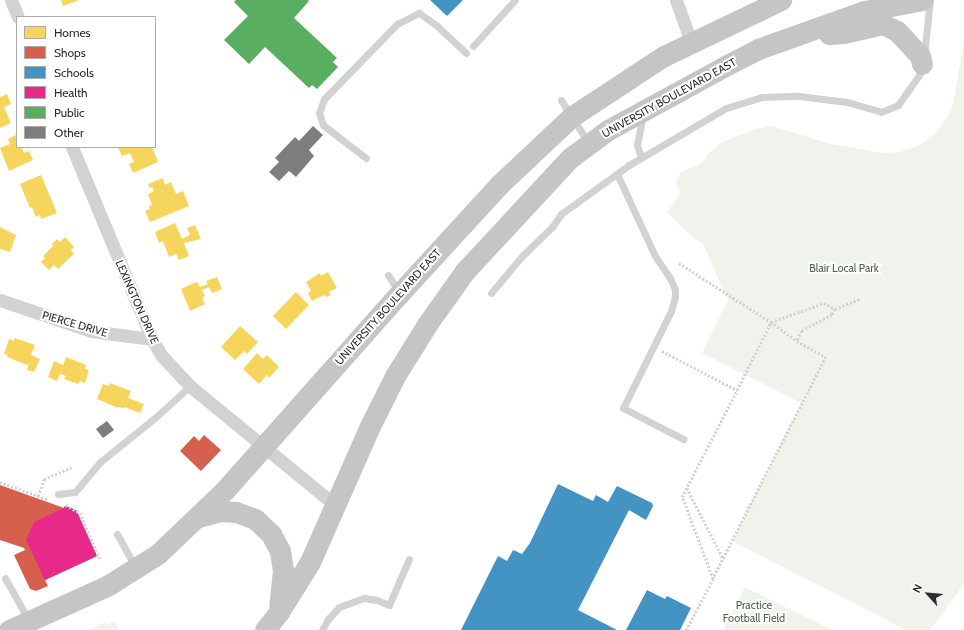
<!DOCTYPE html>
<style>
body{margin:0}
#map{position:relative;width:964px;height:630px;overflow:hidden;background:#fff;font-family:Cabin,sans-serif}
div>[style]{position:absolute}
[style*='--x']{left:calc(var(--x)*1px);top:calc(var(--y)*1px);width:calc(var(--w)*1px);rotate:calc(var(--a)*1deg)}
.green>*{inset:0;background:#eff3ec}
.homes>*{inset:0;background:#f6d55c}
.shops>*{inset:0;background:#d6604d}
.schools>*{inset:0;background:#4393c3}
.health>*{inset:0;background:#e7298a}
.public>*{inset:0;background:#5aae61}
.building>*{inset:0;background:#7e7e7e}
.path>*{height:2.5px;margin-top:-1.25px;transform-origin:0;background:repeating-linear-gradient(90deg,#d2d2d2 0 2px,transparent 0 4px)}
.service>*{height:7px;margin:-3.5px;padding:0 3.5px;transform-origin:3.5px;border-radius:3.5px;background:#d2d2d2}
.minor>*{height:13px;margin:-6.5px;padding:0 6.5px;transform-origin:6.5px;border-radius:6.5px;background:#d2d2d2}
.primary>*{height:21px;margin:-10.5px;padding:0 10.5px;transform-origin:10.5px;border-radius:10.5px;background:#c5c5c5}
span{translate:-50% -50%;white-space:nowrap;text-align:center;line-height:1.15;-webkit-text-stroke:4px #fff;paint-order:stroke}
.street-label{font-size:11px;color:#2d2d2d}
.park-label{font-size:11px;color:#4d653e}
.legend{position:absolute;left:16px;top:16px;width:140px;height:132px;box-sizing:border-box;background:#fff;border:1px solid #ababab;margin:0;padding:5px 7px;list-style:none;font-size:12px;color:#2d2d2d}
.legend li{display:flex;align-items:center;gap:8px;height:20px}
.legend b{width:20px;border:1px solid #ababab}
.north{position:absolute;left:908px;top:574px;width:40px;height:40px;-webkit-text-stroke:3px #fff;paint-order:stroke;rotate:297deg;font-size:11px;font-weight:700;line-height:16px;text-align:center;color:#2d2d2d}
.north::after{content:'';display:block;margin:auto;width:14px;height:18px;background:#2d2d2d;clip-path:polygon(50% 0,100% 100%,50% 72%,0 100%)}
</style>
<div id="map">
<div class="green">
<i style="clip-path:polygon(964px 40px,964px 584px,930px 630px,906px 630px,732px 541px,801px 403px,702px 353px,728px 300px,703px 244px,692px 237px,667px 212px,680px 194px,676px 181px,681px 172px,702px 163px,710px 152px,724px 141px,756px 129px,771px 126px,831px 144px,883px 153px,899px 152px,920px 145px,938px 131px,951px 111px,954px 99px)"></i>
<i style="clip-path:polygon(745px 587px,832px 630px,723px 630px)"></i>
<i style="clip-path:polygon(105px 622px,107px 625px,115px 622px,118px 630px,89px 630px)"></i>
</div>
<div class="homes">
<i style="clip-path:polygon(61px 0,79px 0,63px 6px)"></i>
<i style="clip-path:polygon(7px 94px,11px 104px,4px 107px,11px 123px,0 128px,0 97px)"></i>
<i style="clip-path:polygon(16px 135px,17px 147px,21px 147px,24px 153px,29px 151px,33px 160px,9px 171px,0 148px,10px 144px,8px 139px)"></i>
<i style="clip-path:polygon(118px 147px,152px 147px,158px 162px,133px 173px,129px 164px,134px 162px,130px 153px,122px 156px)"></i>
<i style="clip-path:polygon(41px 175px,57px 213px,41px 219px,40px 215px,36px 217px,32px 207px,30px 208px,20px 184px)"></i>
<i style="clip-path:polygon(163px 178px,165px 185px,171px 182px,176px 194px,183px 191px,189px 206px,150px 222px,145px 211px,150px 209px,149px 206px,152px 205px,148px 194px,154px 191px,152px 187px,150px 188px,148px 184px)"></i>
<i style="clip-path:polygon(175px 223px,182px 239px,190px 235px,187px 228px,195px 225px,201px 239px,184px 243px,189px 256px,179px 260px,176px 254px,169px 257px,163px 241px,159px 243px,155px 232px)"></i>
<i style="clip-path:polygon(0 227px,16px 235px,10px 252px,0 249px)"></i>
<i style="clip-path:polygon(65px 237px,74px 247px,71px 250px,74px 254px,58px 269px,54px 265px,49px 270px,41px 262px,45px 258px,43px 256px,53px 246px,52px 244px,57px 239px,60px 242px)"></i>
<i style="clip-path:polygon(328px 272px,337px 288px,329px 292px,331px 295px,326px 297px,324px 295px,312px 301px,308px 293px,311px 291px,306px 282px,320px 273px,321px 276px)"></i>
<i style="clip-path:polygon(217px 277px,222px 289px,212px 293px,209px 287px,202px 290px,205px 296px,202px 298px,205px 304px,190px 311px,181px 289px,196px 282px,198px 283px,200px 287px,208px 284px,206px 281px)"></i>
<i style="clip-path:polygon(296px 292px,309px 305px,286px 329px,273px 316px)"></i>
<i style="clip-path:polygon(240px 326px,258px 342px,247px 354px,244px 351px,235px 360px,221px 347px)"></i>
<i style="clip-path:polygon(15px 338px,35px 345px,31px 355px,40px 359px,34px 372px,27px 370px,29px 363px,27px 365px,7px 357px,8px 355px,4px 354px,9px 339px,14px 341px)"></i>
<i style="clip-path:polygon(257px 353px,263px 359px,267px 355px,279px 367px,269px 378px,267px 375px,259px 384px,243px 369px)"></i>
<i style="clip-path:polygon(66px 357px,86px 365px,85px 369px,89px 370px,85px 383px,80px 381px,78px 384px,64px 379px,66px 376px,60px 374px,57px 381px,48px 377px,54px 361px,63px 365px)"></i>
<i style="clip-path:polygon(110px 383px,131px 391px,128px 398px,144px 404px,140px 413px,124px 407px,123px 408px,118px 407px,118px 408px,97px 399px,103px 384px,109px 386px)"></i>
</div>
<div class="shops">
<i style="clip-path:polygon(204px 435px,221px 450px,201px 471px,180px 451px,194px 436px,199px 441px)"></i>
<i style="clip-path:polygon(0 485px,64px 508px,65px 506px,76px 510px,97px 556px,45px 580px,48px 586px,36px 591px,30px 589px,14px 555px,25px 550px,24px 548px,0 540px)"></i>
</div>
<div class="schools">
<i style="clip-path:polygon(430px 0,463px 0,447px 16px)"></i>
<i style="clip-path:polygon(558px 484px,593px 501px,596px 495px,608px 502px,617px 486px,652px 503px,653px 506px,646px 520px,629px 510px,578px 610px,617px 630px,461px 630px,498px 556px,507px 561px,513px 550px,522px 554px,530px 543px)"></i>
<i style="clip-path:polygon(647px 590px,665px 599px,667px 596px,691px 608px,680px 630px,626px 630px)"></i>
</div>
<div class="health">
<i style="clip-path:polygon(65px 506px,76px 510px,97px 556px,45px 580px,26px 540px,34px 522px,64px 508px)"></i>
</div>
<div class="public">
<i style="clip-path:polygon(236px 0,308px 0,309px 1px,294px 18px,337px 58px,333px 62px,338px 67px,317px 89px,312px 85px,309px 88px,265px 47px,249px 64px,224px 40px,248px 16px,234px 2px)"></i>
</div>
<div class="building">
<i style="clip-path:polygon(313px 126px,323px 135px,309px 150px,314px 156px,296px 177px,289px 171px,279px 181px,269px 172px,279px 162px,275px 158px,295px 137px,299px 141px)"></i>
<i style="clip-path:polygon(107px 421px,114px 430px,103px 438px,96px 429px)"></i>
</div>
<div class="path">
<i style="--x:679;--y:263;--w:109;--a:32.7"></i>
<i style="--x:771;--y:322;--w:32;--a:36"></i>
<i style="--x:797;--y:341;--w:33;--a:29"></i>
<i style="--x:826;--y:357;--w:249;--a:117"></i>
<i style="--x:835;--y:309;--w:27;--a:-22"></i>
<i style="--x:662;--y:351;--w:85;--a:27.5"></i>
<i style="--x:737;--y:390;--w:76;--a:-63.4"></i>
<i style="--x:771;--y:322;--w:56;--a:-19.7"></i>
<i style="--x:824;--y:303;--w:13;--a:29"></i>
<i style="--x:835;--y:309;--w:7;--a:117"></i>
<i style="--x:832;--y:315;--w:34;--a:152"></i>
<i style="--x:802;--y:331;--w:11;--a:117"></i>
<i style="--x:0;--y:482;--w:52;--a:20.2"></i>
<i style="--x:687;--y:488;--w:79;--a:62.8"></i>
<i style="--x:38;--y:496;--w:18;--a:-71"></i>
<i style="--x:44;--y:479;--w:30;--a:-23"></i>
<i style="--x:66;--y:505;--w:16;--a:30"></i>
<i style="--x:80;--y:513;--w:50;--a:66.5"></i>
<i style="--x:686;--y:630;--w:58;--a:-62.1"></i>
<i style="--x:713;--y:579;--w:88;--a:-110.7"></i>
<i style="--x:682;--y:497;--w:120;--a:-62.8"></i>
</div>
<div class="service">
<i style="--x:473;--y:46;--w:62;--a:-47.6"></i>
<i style="--x:924;--y:55;--w:55;--a:-83.8"></i>
<i style="--x:561;--y:100;--w:50;--a:57.3"></i>
<i style="--x:641;--y:157;--w:13;--a:-108"></i>
<i style="--x:637;--y:145;--w:32;--a:-79"></i>
<i style="--x:366;--y:158;--w:54;--a:-142.5"></i>
<i style="--x:323;--y:125;--w:13;--a:-108"></i>
<i style="--x:319;--y:113;--w:15;--a:-70"></i>
<i style="--x:324;--y:99;--w:105;--a:-45.8"></i>
<i style="--x:397;--y:24;--w:25;--a:-27"></i>
<i style="--x:419;--y:13;--w:21;--a:35"></i>
<i style="--x:436;--y:25;--w:41;--a:43"></i>
<i style="--x:617;--y:174;--w:90;--a:65.1"></i>
<i style="--x:655;--y:256;--w:27;--a:56"></i>
<i style="--x:670;--y:278;--w:13;--a:67"></i>
<i style="--x:675;--y:290;--w:7;--a:90"></i>
<i style="--x:675;--y:297;--w:15;--a:106"></i>
<i style="--x:671;--y:311;--w:108;--a:116.3"></i>
<i style="--x:623;--y:408;--w:68;--a:27.3"></i>
<i style="--x:388;--y:275;--w:20;--a:57"></i>
<i style="--x:491;--y:293;--w:48;--a:-50"></i>
<i style="--x:522;--y:256;--w:42;--a:-44"></i>
<i style="--x:552;--y:227;--w:16;--a:-55"></i>
<i style="--x:561;--y:214;--w:84;--a:-35.8"></i>
<i style="--x:629;--y:165;--w:113;--a:-30.4"></i>
<i style="--x:726;--y:108;--w:38;--a:-17"></i>
<i style="--x:762;--y:97;--w:37;--a:-2"></i>
<i style="--x:799;--y:96;--w:48;--a:7.1"></i>
<i style="--x:847;--y:102;--w:35;--a:16"></i>
<i style="--x:881;--y:112;--w:18;--a:-22"></i>
<i style="--x:898;--y:105;--w:37;--a:-55"></i>
<i style="--x:919;--y:75;--w:9;--a:-77"></i>
<i style="--x:58;--y:494;--w:17;--a:-7"></i>
<i style="--x:75;--y:492;--w:39;--a:-50"></i>
<i style="--x:100;--y:462;--w:73;--a:-38.9"></i>
<i style="--x:157;--y:416;--w:45;--a:-42.3"></i>
<i style="--x:117;--y:534;--w:37;--a:61"></i>
<i style="--x:5;--y:578;--w:47;--a:60.7"></i>
<i style="--x:322;--y:630;--w:13;--a:-61"></i>
<i style="--x:328;--y:619;--w:16;--a:-47"></i>
<i style="--x:339;--y:607;--w:27;--a:-20"></i>
<i style="--x:364;--y:598;--w:13;--a:9"></i>
<i style="--x:377;--y:600;--w:13;--a:23"></i>
<i style="--x:389;--y:605;--w:50;--a:-66.5"></i>
</div>
<div class="minor">
<i style="--x:11;--y:0;--w:18;--a:68"></i>
<i style="--x:676;--y:0;--w:45;--a:70.3"></i>
<i style="--x:72;--y:147;--w:208;--a:67.4"></i>
<i style="--x:152;--y:339;--w:20;--a:60"></i>
<i style="--x:162;--y:356;--w:41;--a:47"></i>
<i style="--x:190;--y:386;--w:188;--a:39.4"></i>
<i style="--x:0;--y:300;--w:96;--a:18.8"></i>
<i style="--x:91;--y:331;--w:62;--a:7.5"></i>
</div>
<div class="primary">
<i style="--x:829;--y:34;--w:15;--a:-4"></i>
<i style="--x:844;--y:33;--w:40;--a:-13"></i>
<i style="--x:883;--y:24;--w:16;--a:27"></i>
<i style="--x:897;--y:31;--w:18;--a:47"></i>
<i style="--x:909;--y:44;--w:16;--a:47"></i>
<i style="--x:920;--y:56;--w:8;--a:76"></i>
<i style="--x:198;--y:517;--w:24;--a:-15"></i>
<i style="--x:221;--y:511;--w:15;--a:4"></i>
<i style="--x:236;--y:512;--w:20;--a:20"></i>
<i style="--x:255;--y:519;--w:22;--a:43"></i>
<i style="--x:271;--y:534;--w:19;--a:62"></i>
<i style="--x:280;--y:551;--w:19;--a:81"></i>
<i style="--x:283;--y:570;--w:36;--a:96"></i>
<i style="--x:9;--y:630;--w:107;--a:-24.2"></i>
<i style="--x:107;--y:586;--w:60;--a:-32.1"></i>
<i style="--x:158;--y:554;--w:93;--a:-43.7"></i>
<i style="--x:225;--y:490;--w:264;--a:-48.4"></i>
<i style="--x:400;--y:293;--w:148;--a:-47.5"></i>
<i style="--x:500;--y:184;--w:98;--a:-43.3"></i>
<i style="--x:571;--y:117;--w:111;--a:-33.3"></i>
<i style="--x:664;--y:56;--w:130;--a:-25.6"></i>
<i style="--x:265;--y:630;--w:23;--a:-52"></i>
<i style="--x:279;--y:612;--w:59;--a:-58.2"></i>
<i style="--x:310;--y:562;--w:146;--a:-66.2"></i>
<i style="--x:369;--y:428;--w:58;--a:-63.4"></i>
<i style="--x:395;--y:376;--w:62;--a:-58.1"></i>
<i style="--x:428;--y:323;--w:64;--a:-54.6"></i>
<i style="--x:465;--y:271;--w:154;--a:-47.1"></i>
<i style="--x:570;--y:158;--w:47;--a:-36.4"></i>
<i style="--x:608;--y:130;--w:136;--a:-28.6"></i>
<i style="--x:727;--y:65;--w:35;--a:-27"></i>
<i style="--x:758;--y:49;--w:114;--a:-19.6"></i>
<i style="--x:865;--y:11;--w:59;--a:-10.7"></i>
</div>
<div class="street-label">
<span style="left:669px;top:98px;rotate:-29deg">UNIVERSITY BOULEVARD EAST</span>
<span style="left:137px;top:302px;rotate:66deg">LEXINGTON DRIVE</span>
<span style="left:388px;top:307px;rotate:-48deg">UNIVERSITY BOULEVARD EAST</span>
<span style="left:75px;top:324px;rotate:16deg">PIERCE DRIVE</span>
</div>
<div class="park-label">
<span style="left:844px;top:268px">Blair Local Park</span>
<span style="left:754px;top:612px">Practice<br>Football Field</span>
</div>
<ul class="legend">
<li><b style="height:11px;background:#f6d55c"></b>Homes</li>
<li><b style="height:11px;background:#d6604d"></b>Shops</li>
<li><b style="height:11px;background:#4393c3"></b>Schools</li>
<li><b style="height:11px;background:#e7298a"></b>Health</li>
<li><b style="height:11px;background:#5aae61"></b>Public</li>
<li><b style="height:11px;background:#7e7e7e"></b>Other</li>
</ul>
<div class="north">N</div>
</div>
